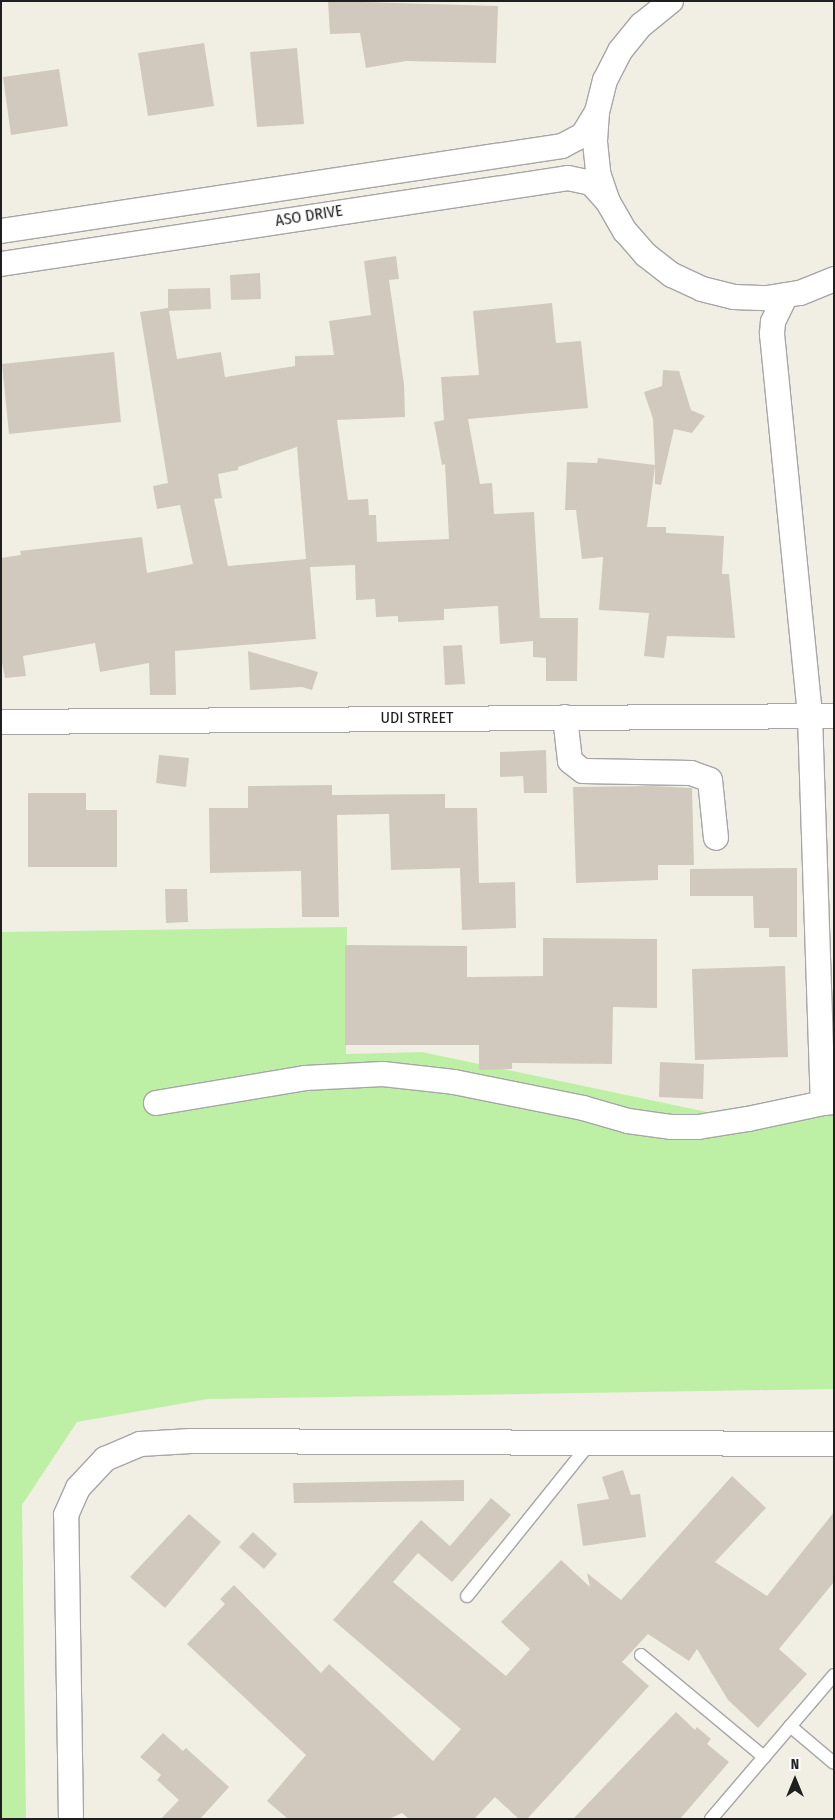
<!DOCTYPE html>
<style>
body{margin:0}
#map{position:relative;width:835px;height:1820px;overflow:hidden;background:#f1efe4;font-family:"Fira Sans Condensed",sans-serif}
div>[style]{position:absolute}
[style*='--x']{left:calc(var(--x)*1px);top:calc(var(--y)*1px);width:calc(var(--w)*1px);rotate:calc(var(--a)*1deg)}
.grass>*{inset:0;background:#bdf0a5}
.building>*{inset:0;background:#d1c9bd}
.roads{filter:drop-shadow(1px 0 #a6a6a6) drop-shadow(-1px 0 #a6a6a6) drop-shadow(0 1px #a6a6a6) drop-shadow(0 -1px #a6a6a6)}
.lane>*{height:12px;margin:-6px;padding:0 6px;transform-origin:6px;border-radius:6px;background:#fff}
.street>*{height:24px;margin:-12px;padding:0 12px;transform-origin:12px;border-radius:12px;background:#fff}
span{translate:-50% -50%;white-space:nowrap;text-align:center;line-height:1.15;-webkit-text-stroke:4px #fff;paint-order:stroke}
.street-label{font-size:16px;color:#1f1f1f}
.frame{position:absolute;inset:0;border:2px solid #1f1f1f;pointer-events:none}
.north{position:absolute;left:770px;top:1755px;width:50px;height:50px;-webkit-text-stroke:4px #fff;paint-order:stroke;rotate:0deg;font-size:14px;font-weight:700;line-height:20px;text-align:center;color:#1f1f1f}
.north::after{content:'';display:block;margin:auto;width:18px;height:22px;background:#1f1f1f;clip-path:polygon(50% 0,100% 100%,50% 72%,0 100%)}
</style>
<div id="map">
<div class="grass">
<i style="clip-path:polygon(347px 927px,346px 1054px,422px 1052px,707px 1112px,834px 1091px,834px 1389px,208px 1399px,77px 1422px,22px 1505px,26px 1819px,1px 1819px,1px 932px)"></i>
</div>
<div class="building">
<i style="clip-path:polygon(328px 1px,498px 6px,496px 63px,406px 61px,366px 68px,360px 33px,330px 34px)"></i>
<i style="clip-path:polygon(204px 43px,214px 106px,148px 116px,138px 53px)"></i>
<i style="clip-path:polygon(297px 48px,304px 124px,257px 127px,250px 52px)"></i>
<i style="clip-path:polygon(59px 69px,68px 126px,11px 135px,3px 77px)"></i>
<i style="clip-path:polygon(evenodd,396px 256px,399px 279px,389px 280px,404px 384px,405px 417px,337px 420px,348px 500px,368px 499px,369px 515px,376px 515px,377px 542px,449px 539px,445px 464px,442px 465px,434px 422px,444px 420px,441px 377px,479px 375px,473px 311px,552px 303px,556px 343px,581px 341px,588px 408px,468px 419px,480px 484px,492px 483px,494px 514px,534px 512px,540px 618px,578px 618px,577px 681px,546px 681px,546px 658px,533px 657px,533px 641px,500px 644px,498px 606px,444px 609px,444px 620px,398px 622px,398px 616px,376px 617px,375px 599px,356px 600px,355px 565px,310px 567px,316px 639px,175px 651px,176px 695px,150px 695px,149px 663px,100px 672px,95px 643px,23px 656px,26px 676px,5px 678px,1px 658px,1px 558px,21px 555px,20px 551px,142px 537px,147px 573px,193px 564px,180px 505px,157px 509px,153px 486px,168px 483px,140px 312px,168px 308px,168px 289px,210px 288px,211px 309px,169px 311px,177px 359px,221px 352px,225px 377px,295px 366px,295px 356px,334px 355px,329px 321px,371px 315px,364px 261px,396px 256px,297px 447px,306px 559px,228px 566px,214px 499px,222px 498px,218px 474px,238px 470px,238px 467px,297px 447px)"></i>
<i style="clip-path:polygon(260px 273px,261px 299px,231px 300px,230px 275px)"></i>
<i style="clip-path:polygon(114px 352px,121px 422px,9px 434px,2px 364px)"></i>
<i style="clip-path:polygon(663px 370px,679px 371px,691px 410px,705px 416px,692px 433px,674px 429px,661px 485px,655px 484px,655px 466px,647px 527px,666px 527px,666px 533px,724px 536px,722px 574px,729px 574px,735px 638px,667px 636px,664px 658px,644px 656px,649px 613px,599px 610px,603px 557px,582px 559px,576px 510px,565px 510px,567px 462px,597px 463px,598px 458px,655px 465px,653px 419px,644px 392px,662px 386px)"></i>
<i style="clip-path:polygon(462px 645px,465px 684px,445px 685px,443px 646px)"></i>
<i style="clip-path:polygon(248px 651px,318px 672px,312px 690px,302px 687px,250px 690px)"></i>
<i style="clip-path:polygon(546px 750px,547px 793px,524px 793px,523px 776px,500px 777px,500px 752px)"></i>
<i style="clip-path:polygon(159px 755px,189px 758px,186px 787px,156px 783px)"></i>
<i style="clip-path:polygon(332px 785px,332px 795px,445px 794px,445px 808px,477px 808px,479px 883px,515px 882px,516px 928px,462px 930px,460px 868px,391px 870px,389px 814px,337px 815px,339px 917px,302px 917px,301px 871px,210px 873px,209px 808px,248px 808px,248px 786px)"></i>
<i style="clip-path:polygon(652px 786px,692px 788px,694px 865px,658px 865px,658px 880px,576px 883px,573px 787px)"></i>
<i style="clip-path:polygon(28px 793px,86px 793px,86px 810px,117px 810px,117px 867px,28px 867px)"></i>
<i style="clip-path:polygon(797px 868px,797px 937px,769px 937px,769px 928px,754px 928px,753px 896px,690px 896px,690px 869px)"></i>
<i style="clip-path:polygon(165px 889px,187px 889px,188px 922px,166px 923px)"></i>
<i style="clip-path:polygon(543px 938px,657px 939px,657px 1008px,613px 1007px,612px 1064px,512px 1063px,512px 1069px,479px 1070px,479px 1045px,345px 1045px,345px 945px,467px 946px,467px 977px,543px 976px)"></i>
<i style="clip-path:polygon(785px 966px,788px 1057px,695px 1060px,692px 969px)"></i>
<i style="clip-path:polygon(660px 1062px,704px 1064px,703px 1099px,659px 1097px)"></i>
<i style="clip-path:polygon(623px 1470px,631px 1495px,640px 1494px,646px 1537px,583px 1546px,577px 1504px,609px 1499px,602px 1477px)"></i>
<i style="clip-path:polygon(732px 1476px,766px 1508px,715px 1562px,767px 1596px,834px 1512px,834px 1582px,779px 1649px,807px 1674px,758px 1728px,728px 1700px,697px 1649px,689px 1661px,648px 1634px,622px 1662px,649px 1686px,527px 1819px,519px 1819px,495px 1797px,474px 1819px,409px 1819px,402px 1813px,389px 1819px,288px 1819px,267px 1801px,306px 1755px,187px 1644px,225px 1604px,220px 1599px,234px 1585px,321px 1673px,329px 1664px,433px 1761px,461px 1729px,333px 1620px,421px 1520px,450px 1546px,491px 1498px,511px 1515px,452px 1582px,418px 1553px,393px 1582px,506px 1676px,530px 1649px,501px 1622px,561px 1560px,590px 1587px,587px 1573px,621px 1600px)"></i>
<i style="clip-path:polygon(464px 1480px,464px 1501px,294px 1503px,293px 1483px)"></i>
<i style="clip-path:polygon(189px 1514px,221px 1542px,165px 1608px,130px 1577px)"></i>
<i style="clip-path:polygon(253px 1532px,277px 1554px,264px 1569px,239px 1547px)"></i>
<i style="clip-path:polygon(676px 1712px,695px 1730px,697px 1727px,711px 1739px,707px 1744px,729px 1762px,680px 1819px,573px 1819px)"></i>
<i style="clip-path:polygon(163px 1733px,183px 1751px,186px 1748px,229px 1787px,200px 1819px,161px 1819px,179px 1800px,157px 1780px,161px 1775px,140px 1757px)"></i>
</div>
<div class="roads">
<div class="lane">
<i style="--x:467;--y:1596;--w:198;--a:-51.2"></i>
<i style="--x:641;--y:1655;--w:160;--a:39.7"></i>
<i style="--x:790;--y:1726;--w:57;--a:40.1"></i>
<i style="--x:711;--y:1819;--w:189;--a:-49.5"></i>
</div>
<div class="street">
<i style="--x:671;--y:1;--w:38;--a:141"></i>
<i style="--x:641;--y:25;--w:33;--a:129"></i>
<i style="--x:620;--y:51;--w:33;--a:117"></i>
<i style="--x:605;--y:80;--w:33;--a:104"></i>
<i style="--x:597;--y:112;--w:30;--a:94"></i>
<i style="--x:595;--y:142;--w:31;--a:84"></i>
<i style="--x:598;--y:173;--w:31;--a:71"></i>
<i style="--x:608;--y:202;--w:34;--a:60"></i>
<i style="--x:625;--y:231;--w:32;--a:49"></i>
<i style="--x:646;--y:255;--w:33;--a:38"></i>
<i style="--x:672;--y:275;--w:33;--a:25"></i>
<i style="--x:702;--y:289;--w:33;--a:14"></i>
<i style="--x:734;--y:297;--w:33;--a:2"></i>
<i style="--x:767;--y:298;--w:33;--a:-9"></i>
<i style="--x:800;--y:293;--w:37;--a:-22"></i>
<i style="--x:1;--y:231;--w:567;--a:-8.62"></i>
<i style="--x:562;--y:146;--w:24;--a:-28"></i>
<i style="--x:583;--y:135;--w:27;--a:-59"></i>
<i style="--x:1;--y:264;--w:573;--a:-8.62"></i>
<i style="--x:568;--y:178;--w:24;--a:12"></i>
<i style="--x:591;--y:183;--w:25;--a:48"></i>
<i style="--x:786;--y:295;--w:30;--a:116"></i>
<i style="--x:773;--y:322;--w:12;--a:95"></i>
<i style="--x:772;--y:334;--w:384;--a:84.3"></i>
<i style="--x:810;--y:716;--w:387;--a:88.1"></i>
<i style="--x:823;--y:1103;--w:11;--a:-5"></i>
<i style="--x:565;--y:717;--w:44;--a:83.5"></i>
<i style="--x:570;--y:761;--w:16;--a:38"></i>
<i style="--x:583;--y:771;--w:108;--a:1.1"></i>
<i style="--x:691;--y:773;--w:20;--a:20"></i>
<i style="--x:710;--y:780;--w:58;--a:84.1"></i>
<i style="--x:1;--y:722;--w:833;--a:-0.41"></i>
<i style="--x:156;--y:1103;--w:151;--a:-9.5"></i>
<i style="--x:305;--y:1078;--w:78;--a:-2.9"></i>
<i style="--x:383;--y:1074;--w:71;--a:6.4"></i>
<i style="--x:454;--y:1082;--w:132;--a:11.4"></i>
<i style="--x:583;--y:1108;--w:47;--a:16.1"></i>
<i style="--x:628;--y:1121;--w:43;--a:7.9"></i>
<i style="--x:671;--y:1127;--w:27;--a:0"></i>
<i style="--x:698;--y:1127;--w:51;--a:-9.1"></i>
<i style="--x:748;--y:1119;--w:77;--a:-12"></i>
<i style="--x:71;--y:1819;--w:304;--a:-90.9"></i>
<i style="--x:66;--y:1515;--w:30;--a:-66"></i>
<i style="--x:78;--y:1488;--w:40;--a:-47"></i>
<i style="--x:105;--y:1459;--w:38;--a:-23"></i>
<i style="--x:140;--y:1444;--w:51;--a:-3.4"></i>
<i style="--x:191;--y:1441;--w:643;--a:0.27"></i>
</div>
</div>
<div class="street-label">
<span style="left:309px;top:216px;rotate:-9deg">ASO DRIVE</span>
<span style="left:417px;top:718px">UDI STREET</span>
</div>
<div class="frame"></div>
<div class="north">N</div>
</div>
